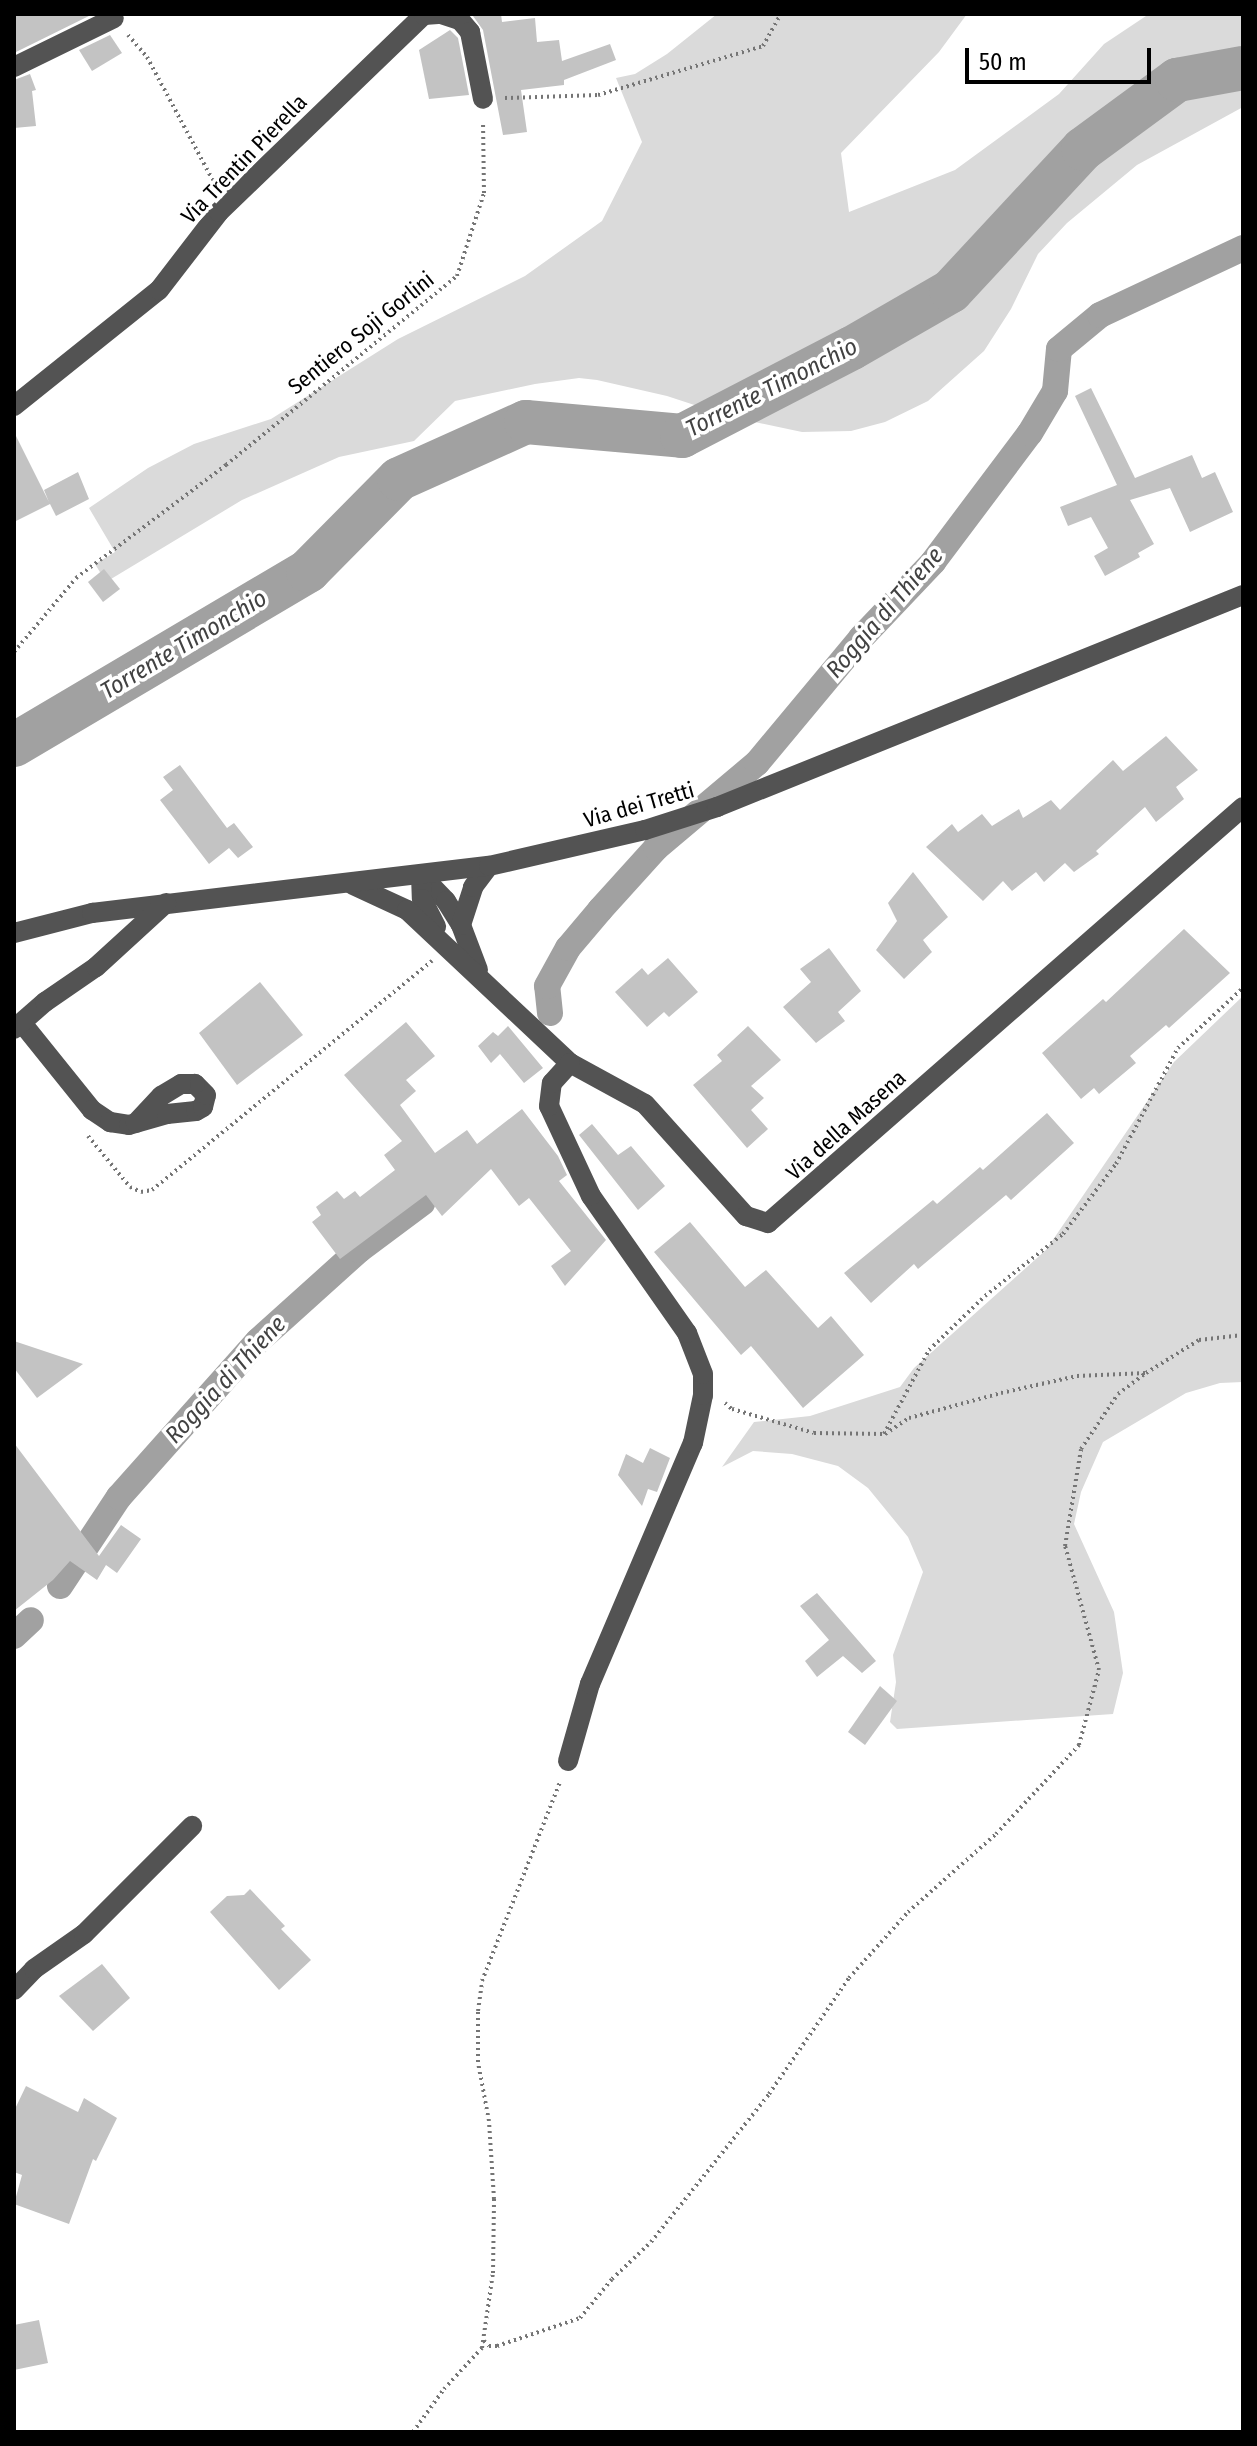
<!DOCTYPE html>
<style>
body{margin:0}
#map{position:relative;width:1257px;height:2446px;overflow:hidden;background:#fff;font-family:"Fira Sans Condensed",sans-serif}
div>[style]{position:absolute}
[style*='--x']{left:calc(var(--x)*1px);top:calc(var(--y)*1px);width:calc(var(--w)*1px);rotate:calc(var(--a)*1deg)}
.green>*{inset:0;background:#dadada}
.canal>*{height:26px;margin:-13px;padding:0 13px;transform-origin:13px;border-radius:13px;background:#a1a1a1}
.river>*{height:44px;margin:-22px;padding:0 22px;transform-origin:22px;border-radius:22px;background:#a1a1a1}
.building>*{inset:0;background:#c3c3c3}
.path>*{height:4px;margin-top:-2px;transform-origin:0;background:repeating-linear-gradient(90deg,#757575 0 2px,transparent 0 6px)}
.minor>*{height:20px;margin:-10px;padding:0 10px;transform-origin:10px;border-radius:10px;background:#535353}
span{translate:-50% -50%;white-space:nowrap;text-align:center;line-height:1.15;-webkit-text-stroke:7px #fff;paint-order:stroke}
.street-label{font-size:22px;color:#000}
.water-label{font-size:24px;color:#424242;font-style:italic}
.frame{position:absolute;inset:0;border:16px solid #000;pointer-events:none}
.scale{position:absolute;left:965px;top:48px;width:186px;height:36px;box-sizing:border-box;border:4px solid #000;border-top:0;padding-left:10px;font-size:24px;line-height:28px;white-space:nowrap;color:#000;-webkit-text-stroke:6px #fff;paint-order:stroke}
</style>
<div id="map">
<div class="green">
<i style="clip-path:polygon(717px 14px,967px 14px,939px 52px,841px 153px,849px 212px,955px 170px,1059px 94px,1104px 44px,1149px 14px,1243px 14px,1243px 107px,1137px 165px,1067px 223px,1038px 254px,1011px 309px,984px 351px,928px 401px,885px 422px,851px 431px,802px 432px,731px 417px,667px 396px,597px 380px,579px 378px,535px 384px,455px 401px,414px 441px,339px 457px,242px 500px,106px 582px,95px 564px,115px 552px,89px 508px,148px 468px,194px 444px,271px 419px,398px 339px,525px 276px,602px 221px,642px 142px,616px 78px,635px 74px,667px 54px)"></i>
<i style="clip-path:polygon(1243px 996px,1243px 1382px,1220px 1383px,1186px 1393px,1103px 1442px,1081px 1492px,1074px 1524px,1114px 1612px,1123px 1673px,1113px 1714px,897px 1729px,890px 1722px,896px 1682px,893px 1655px,923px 1572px,908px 1537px,868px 1488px,838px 1466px,792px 1454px,753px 1451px,722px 1467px,754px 1422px,810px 1416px,900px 1387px,914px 1368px,1046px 1250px,1174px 1062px)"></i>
</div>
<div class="canal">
<i style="--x:550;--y:1013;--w:27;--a:-96"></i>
<i style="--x:547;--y:986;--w:43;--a:-61.1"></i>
<i style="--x:568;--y:948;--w:50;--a:-49.9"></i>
<i style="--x:600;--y:910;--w:84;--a:-47.9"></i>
<i style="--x:656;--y:848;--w:132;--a:-40.1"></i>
<i style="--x:757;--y:763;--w:163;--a:-50.2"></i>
<i style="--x:861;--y:638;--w:105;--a:-46.5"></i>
<i style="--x:933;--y:562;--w:161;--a:-53.1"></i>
<i style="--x:1030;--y:433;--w:49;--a:-59.2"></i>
<i style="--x:1055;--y:391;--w:42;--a:-84.6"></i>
<i style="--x:1059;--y:349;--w:53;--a:-39.7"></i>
<i style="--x:1100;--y:315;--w:158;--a:-25.1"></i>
<i style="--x:60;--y:1586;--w:107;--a:-56.5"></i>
<i style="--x:119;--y:1497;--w:209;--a:-48.3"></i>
<i style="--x:258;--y:1341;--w:136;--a:-42"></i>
<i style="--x:359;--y:1250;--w:79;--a:-36.7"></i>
<i style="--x:14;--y:1636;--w:23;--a:-43"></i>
</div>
<div class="river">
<i style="--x:14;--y:745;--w:342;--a:-30.6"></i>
<i style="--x:308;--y:571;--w:129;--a:-45.3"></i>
<i style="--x:399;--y:479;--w:139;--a:-24.2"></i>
<i style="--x:526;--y:422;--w:157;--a:5.1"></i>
<i style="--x:682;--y:436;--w:191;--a:-27.4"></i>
<i style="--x:852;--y:348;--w:114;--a:-29.9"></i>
<i style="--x:951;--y:291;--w:194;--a:-47.1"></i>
<i style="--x:1083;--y:149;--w:117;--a:-36.3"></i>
<i style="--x:1177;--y:80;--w:67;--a:-10.3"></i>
</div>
<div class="building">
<i style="clip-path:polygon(14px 14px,93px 14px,14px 53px)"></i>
<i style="clip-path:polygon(501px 14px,502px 22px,535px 18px,537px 42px,559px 40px,562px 61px,610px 44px,616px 60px,564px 80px,564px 85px,521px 90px,527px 132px,503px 135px,483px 30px,473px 16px)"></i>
<i style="clip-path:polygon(450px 30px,458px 38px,469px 95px,429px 99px,419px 50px)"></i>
<i style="clip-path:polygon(110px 35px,122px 53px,92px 71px,79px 50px)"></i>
<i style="clip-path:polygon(30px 74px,36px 90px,32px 91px,36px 126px,14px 128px,14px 80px)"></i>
<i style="clip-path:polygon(1091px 388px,1135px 478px,1192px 455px,1202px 478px,1215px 472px,1233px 512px,1190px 532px,1170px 488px,1130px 500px,1154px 544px,1138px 553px,1140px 557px,1105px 576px,1094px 556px,1108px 548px,1091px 517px,1068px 526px,1060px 507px,1117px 485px,1075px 396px)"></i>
<i style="clip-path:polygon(14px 432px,49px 502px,44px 490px,78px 472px,89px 499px,56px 516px,50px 504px,14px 522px)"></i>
<i style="clip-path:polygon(104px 569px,120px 589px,103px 602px,88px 582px)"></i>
<i style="clip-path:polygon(1166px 736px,1198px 770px,1176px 787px,1184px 799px,1156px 822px,1145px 807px,1096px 851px,1099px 854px,1074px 872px,1065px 863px,1044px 882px,1036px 872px,1012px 891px,1003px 881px,983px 901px,926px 847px,952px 824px,958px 832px,982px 814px,992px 826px,1019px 809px,1023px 818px,1051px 800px,1060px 810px,1113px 760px,1123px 771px)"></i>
<i style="clip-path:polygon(180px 765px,227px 828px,234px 823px,253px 847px,238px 858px,229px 848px,209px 864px,160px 800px,173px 790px,163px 777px)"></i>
<i style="clip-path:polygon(913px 872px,948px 917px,923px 940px,932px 952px,904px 979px,876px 950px,897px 921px,888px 903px)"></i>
<i style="clip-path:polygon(1184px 929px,1230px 973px,1169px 1028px,1166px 1025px,1130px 1056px,1136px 1063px,1099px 1094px,1094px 1088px,1081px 1099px,1042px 1053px,1103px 999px,1106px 1002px)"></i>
<i style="clip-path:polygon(829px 948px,861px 991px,838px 1012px,845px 1021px,816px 1043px,783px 1007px,811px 982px,800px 969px)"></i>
<i style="clip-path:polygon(668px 958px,698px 992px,669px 1017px,664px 1012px,647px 1027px,615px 992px,642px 968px,648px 975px)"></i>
<i style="clip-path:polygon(260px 982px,303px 1035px,237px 1085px,199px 1033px)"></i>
<i style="clip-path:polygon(406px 1022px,435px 1056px,406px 1080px,416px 1091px,400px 1105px,435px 1153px,467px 1130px,477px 1144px,522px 1109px,558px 1156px,567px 1175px,559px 1181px,606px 1240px,565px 1286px,551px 1266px,571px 1251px,529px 1198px,519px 1206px,491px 1169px,442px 1216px,426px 1195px,340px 1259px,312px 1222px,321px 1215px,316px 1207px,337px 1191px,344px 1199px,355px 1191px,360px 1197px,395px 1170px,384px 1155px,402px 1141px,344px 1075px)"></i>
<i style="clip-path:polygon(508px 1026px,543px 1068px,524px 1083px,500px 1054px,491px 1063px,478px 1046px,493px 1032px,498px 1036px)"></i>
<i style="clip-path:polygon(748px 1026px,781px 1060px,751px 1086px,764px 1098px,751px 1110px,768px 1129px,747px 1148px,693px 1085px,722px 1061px,717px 1055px)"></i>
<i style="clip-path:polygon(1047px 1113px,1074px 1143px,1011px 1200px,1006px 1195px,918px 1269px,914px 1264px,871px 1303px,844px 1273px,933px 1200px,937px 1204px,980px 1167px,983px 1170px)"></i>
<i style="clip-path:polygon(592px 1124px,618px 1155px,631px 1146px,665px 1186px,638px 1210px,579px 1135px)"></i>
<i style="clip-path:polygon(690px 1222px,745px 1287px,766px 1270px,818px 1328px,831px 1316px,864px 1355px,803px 1408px,751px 1346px,741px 1355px,654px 1252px)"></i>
<i style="clip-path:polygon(14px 1341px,83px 1364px,37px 1398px,14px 1368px)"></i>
<i style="clip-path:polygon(14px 1443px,99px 1556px,121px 1525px,141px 1539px,117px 1573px,106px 1565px,97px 1580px,70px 1561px,53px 1580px,14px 1611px)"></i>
<i style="clip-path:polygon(650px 1448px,670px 1458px,657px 1492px,648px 1489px,642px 1506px,618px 1475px,626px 1454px,643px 1463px)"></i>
<i style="clip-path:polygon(817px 1593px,876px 1661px,862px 1673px,843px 1656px,817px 1677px,805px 1661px,829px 1640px,800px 1606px)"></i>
<i style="clip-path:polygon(880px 1686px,897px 1701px,865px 1745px,848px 1732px)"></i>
<i style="clip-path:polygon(250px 1889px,285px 1926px,281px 1929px,311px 1960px,279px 1990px,210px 1912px,227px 1896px,244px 1895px)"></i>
<i style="clip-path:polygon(102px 1964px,130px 1998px,93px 2031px,59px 1996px)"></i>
<i style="clip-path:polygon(26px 2086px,78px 2112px,84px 2098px,117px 2118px,96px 2161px,93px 2159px,69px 2224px,14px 2204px,22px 2175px,14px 2172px,14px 2111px)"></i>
<i style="clip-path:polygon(39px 2320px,48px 2363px,14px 2370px,14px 2325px)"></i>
</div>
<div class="path">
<i style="--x:128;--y:35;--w:29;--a:49"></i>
<i style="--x:147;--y:57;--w:146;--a:61.9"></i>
<i style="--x:505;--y:98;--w:93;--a:-1.8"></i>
<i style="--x:598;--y:95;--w:172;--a:-16.5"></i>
<i style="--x:763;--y:46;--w:37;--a:-61"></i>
<i style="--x:14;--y:652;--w:97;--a:-50"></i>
<i style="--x:76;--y:578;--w:188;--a:-37"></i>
<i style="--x:226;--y:465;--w:298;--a:-39.3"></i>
<i style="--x:457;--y:276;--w:87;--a:-72"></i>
<i style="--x:484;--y:193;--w:72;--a:-90.8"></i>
<i style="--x:88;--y:1136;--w:66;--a:50.5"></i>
<i style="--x:130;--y:1187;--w:12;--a:24"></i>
<i style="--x:141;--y:1192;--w:11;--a:-10"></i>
<i style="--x:152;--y:1190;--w:362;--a:-39.3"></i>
<i style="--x:725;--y:1403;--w:9;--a:41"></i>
<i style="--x:732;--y:1409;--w:85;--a:16.3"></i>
<i style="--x:814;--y:1433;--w:70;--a:0.8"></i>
<i style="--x:884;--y:1434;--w:95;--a:-61.8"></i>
<i style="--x:929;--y:1350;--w:78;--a:-44"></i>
<i style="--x:985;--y:1296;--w:100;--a:-38.5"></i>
<i style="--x:1063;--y:1234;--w:88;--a:-52.9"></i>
<i style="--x:1116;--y:1164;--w:132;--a:-61.9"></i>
<i style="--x:1178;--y:1048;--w:88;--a:-42.7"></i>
<i style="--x:885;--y:1434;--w:29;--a:-34"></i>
<i style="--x:909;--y:1418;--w:95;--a:-15.2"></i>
<i style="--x:1001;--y:1393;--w:78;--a:-12.6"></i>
<i style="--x:1077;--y:1376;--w:69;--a:-2.5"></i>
<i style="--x:1146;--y:1373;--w:62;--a:-31.9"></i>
<i style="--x:1199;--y:1340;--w:44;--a:-6.5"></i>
<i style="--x:484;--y:2341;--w:7;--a:45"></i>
<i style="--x:489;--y:2346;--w:8;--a:0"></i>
<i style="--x:497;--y:2346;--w:88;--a:-18.6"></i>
<i style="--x:580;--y:2318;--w:50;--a:-50.6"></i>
<i style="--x:612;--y:2279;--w:54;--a:-43.5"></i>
<i style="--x:651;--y:2242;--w:189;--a:-51.4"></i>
<i style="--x:769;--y:2094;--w:141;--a:-55.4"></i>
<i style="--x:849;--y:1978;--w:89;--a:-48.2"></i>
<i style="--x:908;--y:1912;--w:118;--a:-41.6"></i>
<i style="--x:996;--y:1834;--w:122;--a:-47"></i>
<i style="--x:1079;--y:1745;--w:78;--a:-75.1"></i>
<i style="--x:1099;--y:1670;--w:129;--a:-105.3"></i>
<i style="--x:1065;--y:1546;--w:98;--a:-80.6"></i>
<i style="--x:1081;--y:1449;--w:66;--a:-56.1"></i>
<i style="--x:1118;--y:1394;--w:35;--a:-37"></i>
<i style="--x:413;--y:2432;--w:53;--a:-54.2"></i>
<i style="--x:444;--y:2389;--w:56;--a:-47.2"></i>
<i style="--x:482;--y:2348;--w:76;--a:-81.7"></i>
<i style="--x:493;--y:2273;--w:74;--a:-89.2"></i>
<i style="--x:494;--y:2199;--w:78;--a:-93.7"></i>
<i style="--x:489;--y:2121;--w:60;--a:-100.6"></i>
<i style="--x:478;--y:2062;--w:51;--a:-90"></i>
<i style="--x:478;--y:2011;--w:30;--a:-82"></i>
<i style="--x:482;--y:1981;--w:214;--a:-68.6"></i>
</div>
<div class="minor">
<i style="--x:441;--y:14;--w:20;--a:18"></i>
<i style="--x:460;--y:20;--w:16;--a:50"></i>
<i style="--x:470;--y:32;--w:68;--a:79"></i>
<i style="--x:14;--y:67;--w:111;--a:-26.1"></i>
<i style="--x:14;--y:406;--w:186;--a:-38.7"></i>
<i style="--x:159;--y:290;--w:98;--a:-52.4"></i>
<i style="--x:219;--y:212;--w:284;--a:-43.9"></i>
<i style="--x:424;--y:15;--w:14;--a:-4"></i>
<i style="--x:421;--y:875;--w:36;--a:46"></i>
<i style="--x:446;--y:901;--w:28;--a:58"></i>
<i style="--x:461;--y:925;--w:48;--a:69.3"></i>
<i style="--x:421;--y:875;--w:24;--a:88"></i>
<i style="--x:422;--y:899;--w:31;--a:63"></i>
<i style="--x:353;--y:885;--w:60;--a:24.8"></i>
<i style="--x:407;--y:910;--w:224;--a:43.2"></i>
<i style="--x:570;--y:1063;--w:85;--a:28.7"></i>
<i style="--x:645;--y:1104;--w:151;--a:48"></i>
<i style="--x:746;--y:1216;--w:23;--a:18"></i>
<i style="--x:768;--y:1223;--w:631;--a:-41.21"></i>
<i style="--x:461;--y:925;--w:40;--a:-72"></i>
<i style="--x:473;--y:887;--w:26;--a:-53"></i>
<i style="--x:14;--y:933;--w:81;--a:-14.4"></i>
<i style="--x:92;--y:913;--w:400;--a:-6.8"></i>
<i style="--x:489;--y:866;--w:160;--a:-13"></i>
<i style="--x:645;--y:830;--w:76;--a:-17.7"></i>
<i style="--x:717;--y:807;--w:567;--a:-21.95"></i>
<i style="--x:22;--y:1023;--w:112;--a:51.2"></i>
<i style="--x:92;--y:1110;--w:22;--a:34"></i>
<i style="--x:110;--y:1122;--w:19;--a:9"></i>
<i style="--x:129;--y:1125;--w:40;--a:-16"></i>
<i style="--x:167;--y:1114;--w:29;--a:-6"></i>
<i style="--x:196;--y:1111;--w:8;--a:-30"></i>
<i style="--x:203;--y:1107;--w:12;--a:-76"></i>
<i style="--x:206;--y:1095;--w:16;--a:-135"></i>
<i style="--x:195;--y:1084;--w:14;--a:180"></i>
<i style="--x:181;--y:1084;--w:23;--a:149"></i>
<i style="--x:161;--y:1096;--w:37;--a:133"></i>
<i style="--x:14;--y:1029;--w:41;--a:-41.1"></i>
<i style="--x:45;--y:1002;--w:62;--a:-34.5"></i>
<i style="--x:96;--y:967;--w:95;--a:-42.4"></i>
<i style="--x:568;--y:1761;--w:80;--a:-74.1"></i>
<i style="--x:590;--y:1684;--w:262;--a:-66.9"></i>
<i style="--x:693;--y:1443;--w:49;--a:-78.2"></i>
<i style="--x:703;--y:1395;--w:21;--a:-90"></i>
<i style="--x:703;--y:1374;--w:44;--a:-111.3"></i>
<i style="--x:687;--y:1333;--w:167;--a:-125"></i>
<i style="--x:591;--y:1196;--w:99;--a:-115"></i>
<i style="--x:549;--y:1106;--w:23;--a:-83"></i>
<i style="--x:552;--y:1083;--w:27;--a:-48"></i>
<i style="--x:14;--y:1990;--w:29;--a:-46"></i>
<i style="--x:34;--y:1969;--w:61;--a:-35"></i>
<i style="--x:84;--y:1934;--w:153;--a:-45"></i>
</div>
<div class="street-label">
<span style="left:244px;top:159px;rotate:-46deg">Via Trentin Pierella</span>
<span style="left:361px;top:333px;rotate:-39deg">Sentiero Soji Gorlini</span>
<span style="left:639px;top:805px;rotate:-16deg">Via dei Tretti</span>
<span style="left:846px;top:1125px;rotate:-42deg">Via della Masena</span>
</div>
<div class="water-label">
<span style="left:772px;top:388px;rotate:-27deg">Torrente Timonchio</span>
<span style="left:885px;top:613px;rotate:-49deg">Roggia di Thiene</span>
<span style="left:184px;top:645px;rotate:-31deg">Torrente Timonchio</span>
<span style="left:226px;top:1380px;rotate:-47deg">Roggia di Thiene</span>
</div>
<div class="frame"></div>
<div class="scale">50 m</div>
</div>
